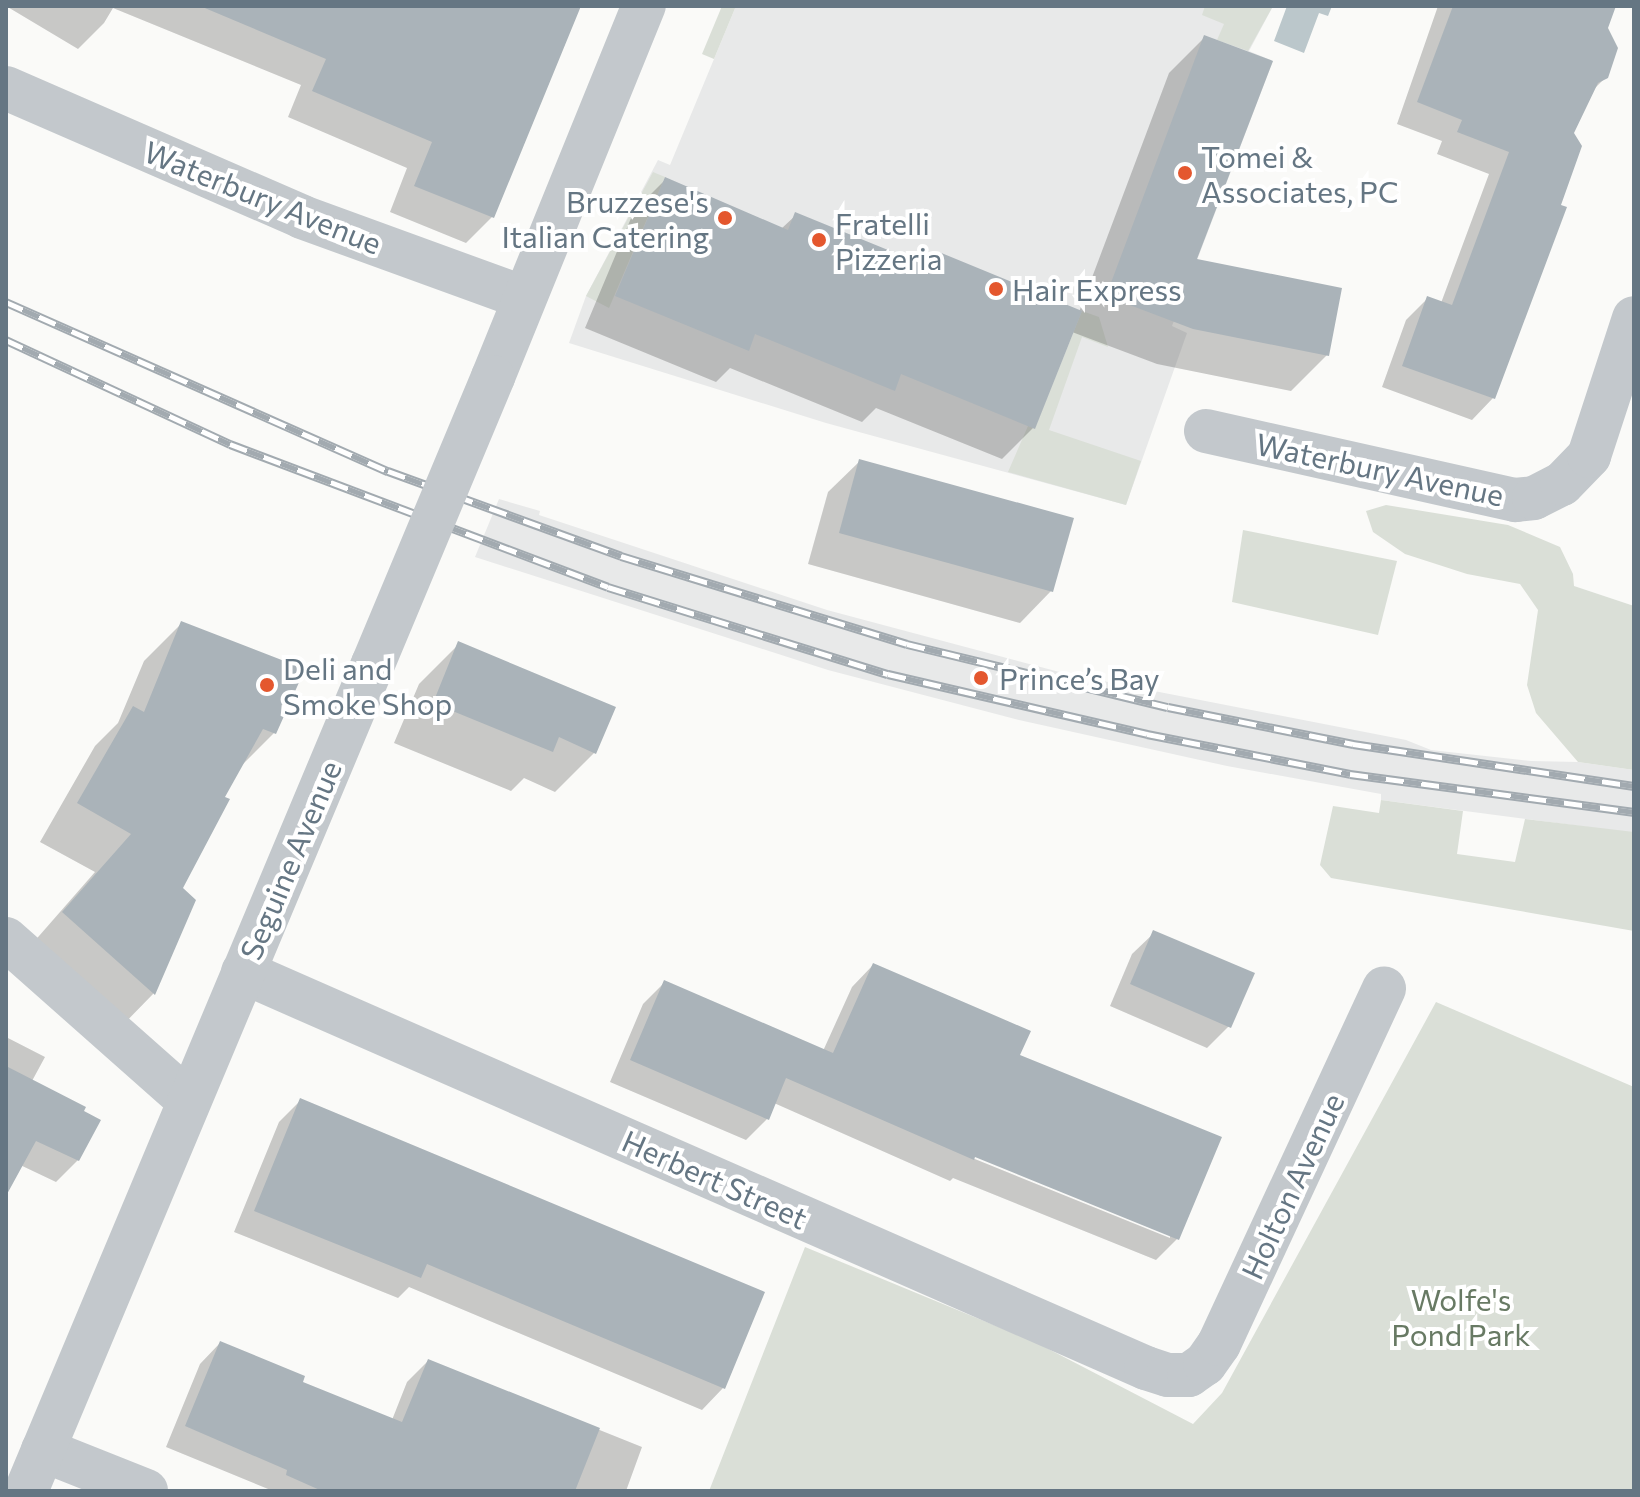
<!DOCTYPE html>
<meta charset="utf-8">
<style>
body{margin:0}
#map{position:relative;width:1640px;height:1497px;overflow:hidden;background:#fafaf8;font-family:Commissioner,sans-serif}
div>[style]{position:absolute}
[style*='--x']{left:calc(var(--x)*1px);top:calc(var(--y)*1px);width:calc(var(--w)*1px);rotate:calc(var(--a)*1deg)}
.built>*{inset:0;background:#e8e9e9}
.green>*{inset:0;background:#dadfd7}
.water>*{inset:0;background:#bbc7cb}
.shadow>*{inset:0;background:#0003}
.building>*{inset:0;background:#aab3b9}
.minor>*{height:44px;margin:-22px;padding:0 22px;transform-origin:22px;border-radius:22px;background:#c3c8cc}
.tertiary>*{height:44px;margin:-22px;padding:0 22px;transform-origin:22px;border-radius:22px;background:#c3c8cc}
.rail>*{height:9px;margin-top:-4.5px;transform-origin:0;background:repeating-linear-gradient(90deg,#fff 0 18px,#a2aab0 0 36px);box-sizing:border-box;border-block:2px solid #a2aab0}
.tertiary-bridge>*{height:44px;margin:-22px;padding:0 22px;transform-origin:22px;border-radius:22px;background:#c3c8cc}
.dots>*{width:22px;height:22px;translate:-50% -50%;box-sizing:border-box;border:4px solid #fff;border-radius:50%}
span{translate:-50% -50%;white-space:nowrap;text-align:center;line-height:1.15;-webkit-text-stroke:8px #fff;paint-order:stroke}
.poi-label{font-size:30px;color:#657683}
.left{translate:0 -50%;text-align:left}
.right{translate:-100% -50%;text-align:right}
.street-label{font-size:30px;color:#657683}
.park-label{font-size:30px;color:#687a64}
.frame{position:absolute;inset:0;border:8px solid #657683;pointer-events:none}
</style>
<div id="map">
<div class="built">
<i style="clip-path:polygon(736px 6px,1273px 6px,1249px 51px,1273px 61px,1172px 326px,1187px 333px,1126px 505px,826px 423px,569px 343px,586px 296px,658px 160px,670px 165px)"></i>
<i style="clip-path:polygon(499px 499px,540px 511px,539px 515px,827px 610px,1067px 674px,1406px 740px,1431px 750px,1531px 761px,1578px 762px,1634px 770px,1634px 833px,1381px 800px,1381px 794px,1227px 766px,1019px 720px,828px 670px,475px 557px)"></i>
</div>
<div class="green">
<i style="clip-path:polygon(722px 6px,736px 6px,714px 59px,702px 54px)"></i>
<i style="clip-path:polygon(1205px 6px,1273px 6px,1248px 51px,1217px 40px,1224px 24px,1202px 15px)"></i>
<i style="clip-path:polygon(653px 172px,665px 177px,609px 308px,586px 296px)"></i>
<i style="clip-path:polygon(1082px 311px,1099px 317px,1108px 347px,1082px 337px,1049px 430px,1141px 461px,1126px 505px,1008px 472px,1028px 426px,1035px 428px)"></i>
<i style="clip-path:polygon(1386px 505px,1508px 525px,1560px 547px,1573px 574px,1574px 586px,1634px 606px,1634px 770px,1578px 762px,1536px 713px,1527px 685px,1538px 610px,1520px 584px,1467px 574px,1405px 554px,1373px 532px,1366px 511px)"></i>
<i style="clip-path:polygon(1243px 530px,1397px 561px,1378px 635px,1232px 602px)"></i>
<i style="clip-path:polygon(1381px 800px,1463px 811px,1457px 854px,1515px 862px,1525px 819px,1634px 832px,1634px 931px,1331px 878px,1320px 865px,1333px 806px,1379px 813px)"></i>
<i style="clip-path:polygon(1436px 1002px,1634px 1087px,1634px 1491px,709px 1491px,805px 1247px,1035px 1342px,1193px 1424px,1222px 1393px)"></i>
</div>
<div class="water">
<i style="clip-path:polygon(1287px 6px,1332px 6px,1328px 16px,1319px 13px,1304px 53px,1274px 41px)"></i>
</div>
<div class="shadow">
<i style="clip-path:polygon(6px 6px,578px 6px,492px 217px,466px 243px,390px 212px,407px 168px,288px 117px,301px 85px,113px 8px,104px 23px,78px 49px)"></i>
<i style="clip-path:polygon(1438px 6px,1594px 6px,1606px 77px,1591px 92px,1572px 133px,1559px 206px,1564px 208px,1493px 398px,1472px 420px,1382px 387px,1406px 320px,1428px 298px,1441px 303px,1489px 174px,1437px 154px,1442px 141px,1397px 124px)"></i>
<i style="clip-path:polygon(1204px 38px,1195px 261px,1327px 355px,1291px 391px,1157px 364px,1072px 332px,1033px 428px,1002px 459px,876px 408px,862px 422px,730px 368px,716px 382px,585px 328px,634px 211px,665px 180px,781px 229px,796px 215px,926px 268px,939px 254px,1079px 312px,1169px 73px)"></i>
<i style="clip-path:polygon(860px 461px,1051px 591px,1020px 623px,808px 564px,828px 492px)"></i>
<i style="clip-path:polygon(182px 623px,274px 733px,239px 768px,223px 798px,180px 889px,193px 900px,153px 994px,116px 1032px,25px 952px,95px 872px,40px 842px,95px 746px,118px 723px,144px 661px)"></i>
<i style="clip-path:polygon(459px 644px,595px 752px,555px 792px,524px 778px,511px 791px,394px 743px,419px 684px)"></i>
<i style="clip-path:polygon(1154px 933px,1229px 1026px,1207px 1048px,1110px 1006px,1132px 954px)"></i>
<i style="clip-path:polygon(evenodd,873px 965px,1018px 1056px,1177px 1239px,1156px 1260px,953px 1178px,950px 1181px,774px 1103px,767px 1119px,746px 1140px,610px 1082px,643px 1004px,665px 982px,823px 1051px,852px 987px,873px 965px,966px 1152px,1170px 1234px,1170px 1238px,965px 1155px,966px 1152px)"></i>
<i style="clip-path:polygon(6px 1037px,45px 1057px,32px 1081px,78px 1160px,56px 1182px,16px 1163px,6px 1172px)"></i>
<i style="clip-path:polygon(300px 1101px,763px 1293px,723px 1388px,702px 1410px,409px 1287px,398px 1298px,234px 1232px,279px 1122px)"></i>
<i style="clip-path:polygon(220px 1343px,300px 1383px,392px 1420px,407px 1382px,428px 1361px,642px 1447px,626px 1491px,273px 1491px,166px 1447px,200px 1364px)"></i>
</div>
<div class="building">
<i style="clip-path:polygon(200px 6px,581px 6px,494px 218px,414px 186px,432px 142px,312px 91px,326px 59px)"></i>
<i style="clip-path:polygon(1453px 6px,1616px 6px,1608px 28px,1618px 48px,1608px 78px,1598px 83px,1574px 133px,1582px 146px,1561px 205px,1567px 207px,1495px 399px,1402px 366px,1427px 296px,1452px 305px,1509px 152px,1457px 132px,1462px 120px,1417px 102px)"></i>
<i style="clip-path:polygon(1204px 35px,1273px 61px,1197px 259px,1342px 288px,1329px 356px,1193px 329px,1106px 296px)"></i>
<i style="clip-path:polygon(665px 177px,788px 230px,795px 212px,932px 268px,939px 252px,1082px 311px,1035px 429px,901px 374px,895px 391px,755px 334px,749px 351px,615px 296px)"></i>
<i style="clip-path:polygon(859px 459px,1074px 518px,1053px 592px,839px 533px)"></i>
<i style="clip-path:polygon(181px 621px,305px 669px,276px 734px,263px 729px,225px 797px,230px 799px,183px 888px,196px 900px,155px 995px,62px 912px,131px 834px,77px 803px,133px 706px,144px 712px)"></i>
<i style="clip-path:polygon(458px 641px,616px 707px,596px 754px,559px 737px,553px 752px,433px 703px)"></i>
<i style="clip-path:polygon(1153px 930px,1255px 973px,1231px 1028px,1130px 984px)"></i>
<i style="clip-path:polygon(873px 963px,1031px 1031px,1020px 1055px,1222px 1137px,1179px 1240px,975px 1157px,974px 1160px,786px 1078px,769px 1120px,630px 1060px,664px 980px,833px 1053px)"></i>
<i style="clip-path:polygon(6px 1066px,86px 1107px,84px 1111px,101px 1120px,79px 1161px,36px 1141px,6px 1196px)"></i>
<i style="clip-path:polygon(300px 1098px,765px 1292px,725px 1389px,427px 1264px,421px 1278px,254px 1211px)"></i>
<i style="clip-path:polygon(220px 1341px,305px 1376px,303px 1382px,402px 1422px,428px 1359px,600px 1428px,575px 1491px,322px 1491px,286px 1475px,287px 1470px,185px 1426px)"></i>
</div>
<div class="minor">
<i style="--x:6;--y:88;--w:323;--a:23.5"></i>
<i style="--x:302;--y:217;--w:236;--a:20"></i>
<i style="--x:1206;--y:431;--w:317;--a:12.6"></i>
<i style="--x:1515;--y:500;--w:19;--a:-6"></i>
<i style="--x:1534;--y:498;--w:31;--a:-27"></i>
<i style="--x:1562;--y:484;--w:39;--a:-46"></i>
<i style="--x:1589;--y:456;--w:145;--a:-71.9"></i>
<i style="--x:6;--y:939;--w:244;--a:41.5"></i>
<i style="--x:243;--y:972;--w:986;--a:23.68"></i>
<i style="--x:1146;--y:1368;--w:23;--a:18"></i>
<i style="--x:1168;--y:1375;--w:21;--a:0"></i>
<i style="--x:1189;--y:1375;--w:19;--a:-35"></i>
<i style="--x:1205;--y:1364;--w:24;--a:-55"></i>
<i style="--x:1219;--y:1344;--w:392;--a:-65.1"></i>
<i style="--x:43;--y:1450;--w:111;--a:21.7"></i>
</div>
<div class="tertiary">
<i style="--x:493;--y:377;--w:401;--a:-67.9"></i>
<i style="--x:26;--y:1491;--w:897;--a:-67.24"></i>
</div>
<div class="rail">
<i style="--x:6;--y:302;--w:418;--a:23.9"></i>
<i style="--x:388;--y:471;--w:248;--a:20"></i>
<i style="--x:621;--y:556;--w:299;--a:17.1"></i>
<i style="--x:907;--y:644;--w:268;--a:13.6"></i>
<i style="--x:1168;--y:707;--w:189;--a:11.3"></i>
<i style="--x:1353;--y:744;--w:284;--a:8.5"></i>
<i style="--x:6;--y:340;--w:247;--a:24.9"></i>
<i style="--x:230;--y:444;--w:404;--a:20.7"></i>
<i style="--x:608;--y:587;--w:293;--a:17.3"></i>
<i style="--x:888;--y:674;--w:266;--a:13"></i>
<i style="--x:1147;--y:734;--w:207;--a:11.1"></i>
<i style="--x:1350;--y:774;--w:287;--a:7.6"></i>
</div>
<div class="tertiary-bridge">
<i style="--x:373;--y:664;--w:311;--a:-67.3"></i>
</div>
<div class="dots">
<i style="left:1185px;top:173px;background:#e4572e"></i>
<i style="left:725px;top:218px;background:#e4572e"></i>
<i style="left:819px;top:240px;background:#e4572e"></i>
<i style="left:996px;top:289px;background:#e4572e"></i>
<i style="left:981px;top:678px;background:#e4572e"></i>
<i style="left:267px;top:685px;background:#e4572e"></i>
</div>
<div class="poi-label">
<span class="left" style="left:1201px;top:173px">Tomei &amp;<br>Associates, PC</span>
<span class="right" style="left:709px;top:218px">Bruzzese's<br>Italian Catering</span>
<span class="left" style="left:835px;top:240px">Fratelli<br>Pizzeria</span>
<span class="left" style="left:1012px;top:289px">Hair Express</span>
<span class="left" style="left:283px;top:685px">Deli and<br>Smoke Shop</span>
<span class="left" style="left:999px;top:678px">Prince’s Bay</span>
</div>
<div class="street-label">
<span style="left:263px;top:197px;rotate:22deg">Waterbury Avenue</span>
<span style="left:1380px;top:469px;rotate:12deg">Waterbury Avenue</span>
<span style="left:290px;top:860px;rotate:-67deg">Seguine Avenue</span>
<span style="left:715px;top:1179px;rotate:24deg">Herbert Street</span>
<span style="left:1292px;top:1186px;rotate:-65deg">Holton Avenue</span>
</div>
<div class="park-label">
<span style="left:1461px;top:1316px">Wolfe's<br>Pond Park</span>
</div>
<div class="frame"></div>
</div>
